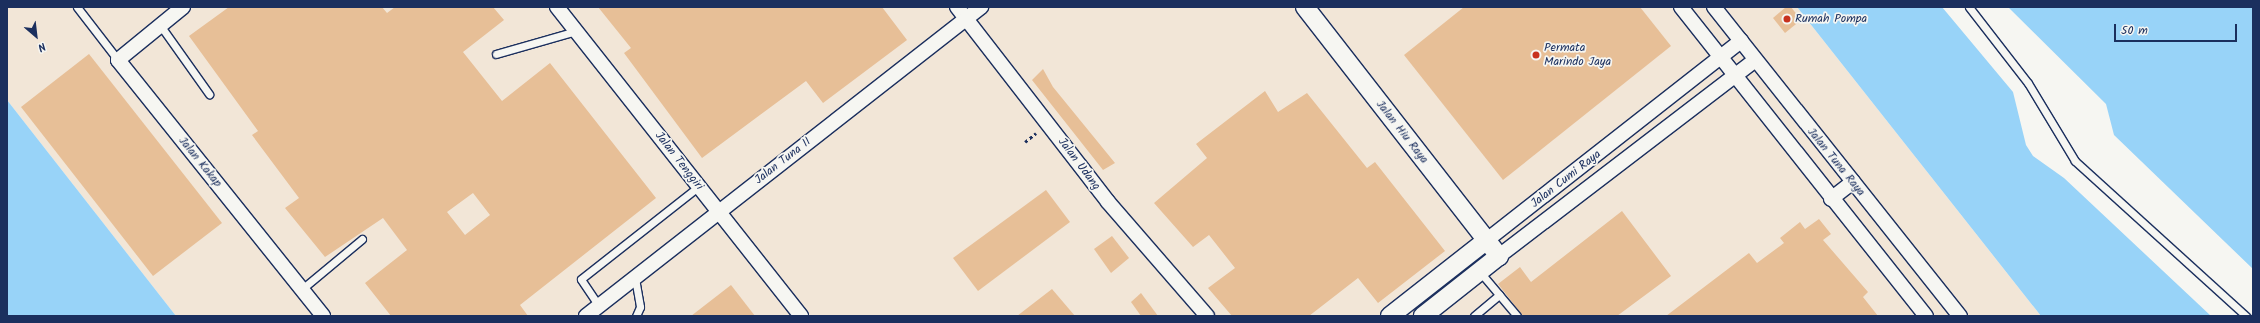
<!DOCTYPE html>
<style>
body{margin:0}
#map{position:relative;width:2260px;height:323px;overflow:hidden;background:#f6f6f2;font-family:Kalam,sans-serif}
div>[style]{position:absolute}
[style*='--x']{left:calc(var(--x)*1px);top:calc(var(--y)*1px);width:calc(var(--w)*1px);rotate:calc(var(--a)*1deg)}
.built>*{inset:0;background:#f2e6d7}
.water>*{inset:0;background:#98d3f8}
.building>*{inset:0;background:#e7bf97}
.path>*{height:2.5px;margin-top:-1.25px;transform-origin:0;background:repeating-linear-gradient(90deg,#1b2f5e 0 3px,transparent 0 6px)}
.roads{filter:drop-shadow(1px 0 #1b2f5e) drop-shadow(-1px 0 #1b2f5e) drop-shadow(0 1px #1b2f5e) drop-shadow(0 -1px #1b2f5e)}
.service>*{height:7px;margin:-3.5px;padding:0 3.5px;transform-origin:3.5px;border-radius:3.5px;background:#f6f6f2}
.minor>*{height:14px;margin:-7px;padding:0 7px;transform-origin:7px;border-radius:7px;background:#f6f6f2}
.tertiary>*{height:18px;margin:-9px;padding:0 9px;transform-origin:9px;border-radius:9px;background:#f6f6f2}
.dots>*{width:11px;height:11px;translate:-50% -50%;box-sizing:border-box;border:2px solid #f6f6f2;border-radius:50%}
span{translate:-50% -50%;white-space:nowrap;text-align:center;line-height:1.15;-webkit-text-stroke:3.5px #f6f6f2;paint-order:stroke}
.poi-label{font-size:12px;color:#1b2f5e}
.left{translate:0 -50%;text-align:left}
.street-label{font-size:12px;color:#1b2f5e}
.frame{position:absolute;inset:0;border:8px solid #1b2f5e;pointer-events:none}
.north{position:absolute;left:16px;top:16px;width:40px;height:40px;-webkit-text-stroke:3px #f6f6f2;paint-order:stroke;rotate:152deg;font-size:11px;font-weight:700;line-height:16px;text-align:center;color:#1b2f5e}
.north::after{content:'';display:block;margin:auto;width:14px;height:18px;background:#1b2f5e;clip-path:polygon(50% 0,100% 100%,50% 72%,0 100%)}
.scale{position:absolute;left:2114px;top:24px;width:123px;height:18px;box-sizing:border-box;border:2px solid #1b2f5e;border-top:0;padding-left:5px;font-size:12px;line-height:14px;white-space:nowrap;color:#1b2f5e;-webkit-text-stroke:3px #f6f6f2;paint-order:stroke}
</style>
<div id="map">
<div class="built">
<i style="clip-path:polygon(7px 7px,1797px 7px,2041px 316px,176px 316px,7px 100px)"></i>
</div>
<div class="water">
<i style="clip-path:polygon(1797px 7px,1942px 7px,2013px 92px,2026px 145px,2033px 156px,2064px 178px,2211px 316px,2041px 316px)"></i>
<i style="clip-path:polygon(2008px 7px,2253px 7px,2253px 269px,2114px 135px,2106px 104px)"></i>
<i style="clip-path:polygon(7px 100px,176px 316px,7px 316px)"></i>
</div>
<div class="building">
<i style="clip-path:polygon(evenodd,229px 7px,382px 7px,387px 13px,395px 7px,493px 7px,504px 20px,463px 52px,502px 101px,550px 63px,656px 198px,520px 305px,528px 316px,391px 316px,365px 283px,407px 250px,383px 218px,325px 257px,285px 208px,299px 198px,252px 135px,258px 131px,189px 36px,229px 7px,473px 193px,490px 215px,465px 235px,447px 212px,473px 193px)"></i>
<i style="clip-path:polygon(598px 7px,882px 7px,907px 40px,823px 103px,806px 81px,702px 158px,624px 53px,631px 48px)"></i>
<i style="clip-path:polygon(1464px 7px,1640px 7px,1671px 46px,1503px 180px,1404px 55px)"></i>
<i style="clip-path:polygon(1786px 7px,1791px 7px,1801px 20px,1785px 33px,1773px 18px)"></i>
<i style="clip-path:polygon(89px 54px,222px 223px,153px 276px,21px 107px)"></i>
<i style="clip-path:polygon(1043px 69px,1053px 87px,1115px 163px,1103px 170px,1032px 80px)"></i>
<i style="clip-path:polygon(1265px 91px,1278px 112px,1307px 93px,1367px 168px,1375px 162px,1445px 251px,1378px 303px,1358px 278px,1309px 316px,1232px 316px,1208px 288px,1235px 268px,1209px 235px,1193px 247px,1154px 203px,1207px 158px,1196px 144px)"></i>
<i style="clip-path:polygon(1046px 190px,1070px 222px,978px 291px,953px 258px)"></i>
<i style="clip-path:polygon(1622px 211px,1671px 276px,1617px 316px,1523px 316px,1498px 284px,1520px 267px,1531px 282px)"></i>
<i style="clip-path:polygon(1819px 219px,1831px 234px,1823px 240px,1868px 292px,1863px 297px,1878px 316px,1666px 316px,1749px 253px,1757px 263px,1784px 243px,1780px 238px,1800px 222px,1805px 229px)"></i>
<i style="clip-path:polygon(1112px 236px,1129px 258px,1111px 273px,1094px 249px)"></i>
<i style="clip-path:polygon(731px 285px,755px 316px,691px 316px)"></i>
<i style="clip-path:polygon(1052px 289px,1075px 316px,1017px 316px)"></i>
<i style="clip-path:polygon(1141px 293px,1158px 316px,1141px 316px,1131px 302px)"></i>
</div>
<div class="path">
<i style="--x:1025;--y:142;--w:14;--a:-39"></i>
</div>
<div class="roads">
<div class="service">
<i style="--x:77;--y:7;--w:67;--a:52.3"></i>
<i style="--x:1969;--y:7;--w:96;--a:52.2"></i>
<i style="--x:2028;--y:83;--w:91;--a:58.9"></i>
<i style="--x:2075;--y:161;--w:231;--a:42.2"></i>
<i style="--x:160;--y:25;--w:85;--a:54.6"></i>
<i style="--x:496;--y:54;--w:83;--a:-16"></i>
<i style="--x:1480;--y:272;--w:57;--a:49.9"></i>
<i style="--x:635;--y:278;--w:29;--a:80"></i>
<i style="--x:640;--y:307;--w:10;--a:114"></i>
<i style="--x:302;--y:289;--w:78;--a:-39.8"></i>
<i style="--x:599;--y:306;--w:32;--a:-124"></i>
<i style="--x:581;--y:279;--w:150;--a:-38.2"></i>
<i style="--x:1474;--y:316;--w:33;--a:-40"></i>
</div>
<div class="minor">
<i style="--x:183;--y:7;--w:84;--a:140.8"></i>
<i style="--x:118;--y:60;--w:328;--a:51.3"></i>
<i style="--x:557;--y:7;--w:394;--a:51.7"></i>
<i style="--x:957;--y:7;--w:247;--a:52.2"></i>
<i style="--x:1108;--y:202;--w:151;--a:49"></i>
<i style="--x:1681;--y:7;--w:394;--a:51.6"></i>
<i style="--x:1714;--y:7;--w:395;--a:51.5"></i>
<i style="--x:1831;--y:199;--w:28;--a:-38"></i>
<i style="--x:1487;--y:240;--w:323;--a:-38.1"></i>
<i style="--x:1499;--y:256;--w:322;--a:-37.4"></i>
<i style="--x:586;--y:316;--w:502;--a:-38.04"></i>
</div>
<div class="tertiary">
<i style="--x:1305;--y:7;--w:316;--a:52.1"></i>
<i style="--x:1499;--y:256;--w:97;--a:141.7"></i>
<i style="--x:1390;--y:316;--w:123;--a:-38.1"></i>
</div>
</div>
<div class="dots">
<i style="left:1787px;top:19px;background:#c8321e"></i>
<i style="left:1536px;top:55px;background:#c8321e"></i>
</div>
<div class="poi-label">
<span class="left" style="left:1795px;top:19px">Rumah Pompa</span>
<span class="left" style="left:1544px;top:55px">Permata<br>Marindo Jaya</span>
</div>
<div class="street-label">
<span style="left:1402px;top:132px;rotate:52deg">Jalan Hiu Raya</span>
<span style="left:679px;top:161px;rotate:52deg">Jalan Tenggiri</span>
<span style="left:783px;top:161px;rotate:-38deg">Jalan Tuna II</span>
<span style="left:200px;top:162px;rotate:51deg">Jalan Kakap</span>
<span style="left:1836px;top:162px;rotate:51deg">Jalan Tuna Raya</span>
<span style="left:1079px;top:164px;rotate:53deg">Jalan Udang</span>
<span style="left:1566px;top:179px;rotate:-38deg">Jalan Cumi Raya</span>
</div>
<div class="frame"></div>
<div class="north">N</div>
<div class="scale">50 m</div>
</div>
